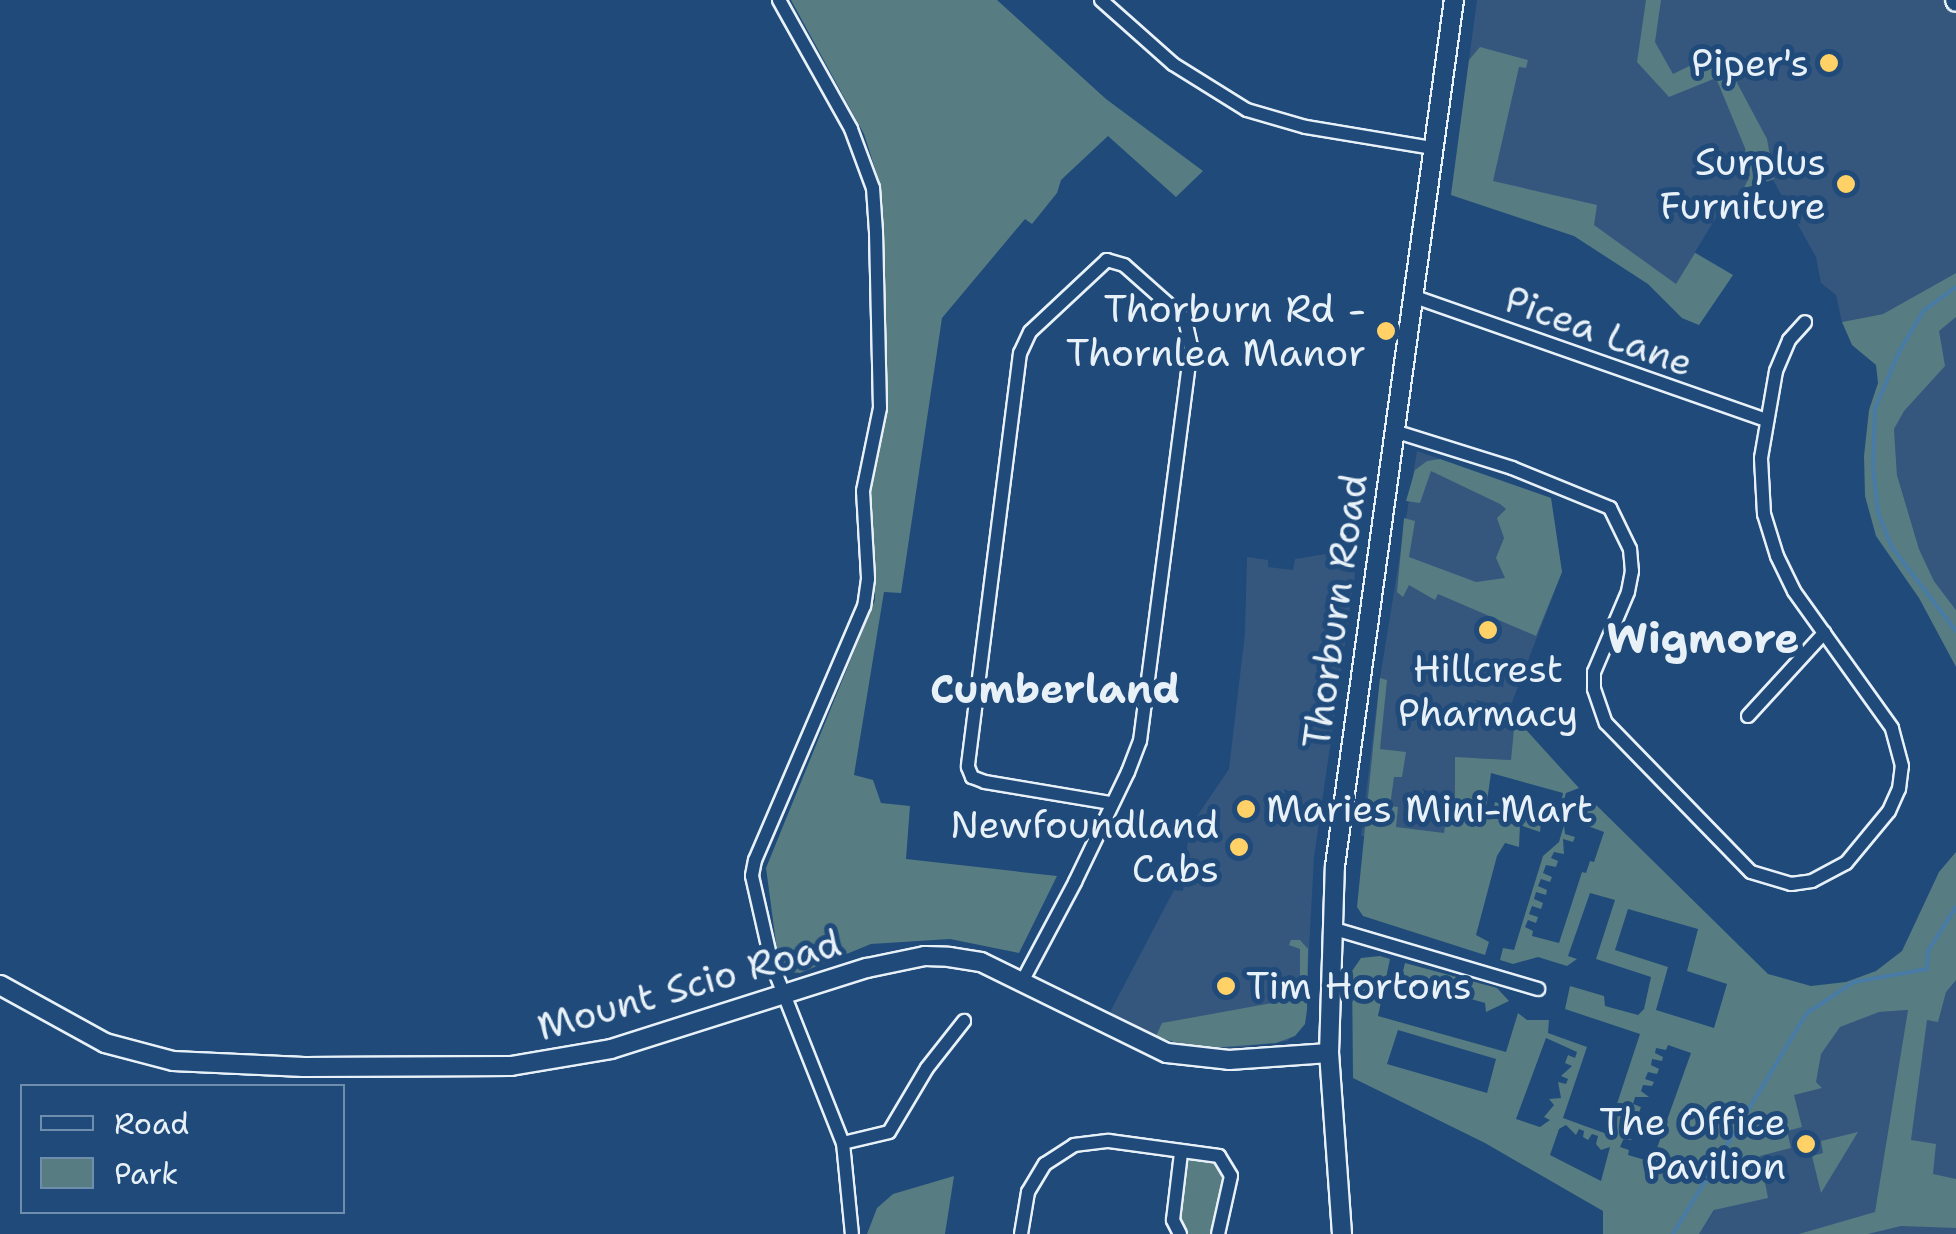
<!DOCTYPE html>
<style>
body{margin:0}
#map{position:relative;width:1956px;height:1234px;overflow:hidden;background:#1f4a7a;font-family:"Shantell Sans",sans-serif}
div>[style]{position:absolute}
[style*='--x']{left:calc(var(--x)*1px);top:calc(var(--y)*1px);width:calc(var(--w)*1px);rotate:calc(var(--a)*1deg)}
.built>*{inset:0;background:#35577e}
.green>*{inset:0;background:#577c82}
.stream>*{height:4px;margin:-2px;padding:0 2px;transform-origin:2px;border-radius:2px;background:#487ba5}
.roads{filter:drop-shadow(2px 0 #e8f1f8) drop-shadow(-2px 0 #e8f1f8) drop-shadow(0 2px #e8f1f8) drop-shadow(0 -2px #e8f1f8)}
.street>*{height:12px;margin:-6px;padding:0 6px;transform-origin:6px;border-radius:6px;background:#1f4a7a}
.secondary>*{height:18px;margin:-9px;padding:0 9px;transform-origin:9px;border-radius:9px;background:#1f4a7a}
.dots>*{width:28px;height:28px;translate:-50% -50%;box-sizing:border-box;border:5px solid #1f4a7a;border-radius:50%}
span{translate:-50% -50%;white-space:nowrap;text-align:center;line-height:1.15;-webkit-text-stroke:10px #1f4a7a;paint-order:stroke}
.poi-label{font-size:38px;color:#e8f1f8}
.right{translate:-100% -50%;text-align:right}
.left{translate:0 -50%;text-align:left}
.street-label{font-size:38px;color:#e8f1f8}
.neighbourhood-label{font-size:40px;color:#e8f1f8;font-weight:700}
.quarter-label{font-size:42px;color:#e8f1f8;font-weight:700}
.legend{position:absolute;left:20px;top:1084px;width:325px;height:130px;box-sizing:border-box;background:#1f4a7a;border:2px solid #6f8dac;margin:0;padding:12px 18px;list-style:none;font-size:30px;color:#e8f1f8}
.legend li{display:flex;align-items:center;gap:20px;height:50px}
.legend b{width:50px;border:2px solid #6f8dac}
</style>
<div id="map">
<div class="built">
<i style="clip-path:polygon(1477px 0,1956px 0,1956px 273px,1883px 314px,1842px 322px,1836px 295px,1821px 283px,1816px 257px,1773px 180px,1744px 189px,1717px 216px,1695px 252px,1733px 275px,1699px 325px,1682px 318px,1648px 284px,1574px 236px,1451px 195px)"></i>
<i style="clip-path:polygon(1956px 317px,1956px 610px,1934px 581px,1919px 549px,1897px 475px,1894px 429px,1938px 331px)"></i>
<i style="clip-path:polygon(1417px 451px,1551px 498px,1562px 572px,1509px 710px,1556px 763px,1478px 758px,1468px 833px,1361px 836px,1380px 678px)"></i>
<i style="clip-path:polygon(1337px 552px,1354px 562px,1355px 575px,1314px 857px,1305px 1024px,1287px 1041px,1243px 1047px,1211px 1048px,1156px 1036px,1110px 1012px,1174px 890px,1183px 891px,1189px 828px,1229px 769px,1245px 633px,1247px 557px,1268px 560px,1268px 567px,1293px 570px,1295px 559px)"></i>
<i style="clip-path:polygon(1956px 958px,1956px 1234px,1699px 1234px,1784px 1106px,1811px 1039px,1840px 1027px,1859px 1013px,1909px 1010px)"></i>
</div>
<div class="green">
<i style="clip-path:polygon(791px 0,997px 0,1106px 99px,1203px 171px,1176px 197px,1108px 136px,1061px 180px,1057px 193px,1032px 224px,1025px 219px,942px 318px,901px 593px,884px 592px,854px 775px,873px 780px,881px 803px,910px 806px,906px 859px,1057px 876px,1019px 953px,950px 939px,871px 944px,800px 973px,788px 972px,778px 958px,766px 868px,875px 600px,871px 488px,888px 405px,879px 181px,864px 134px)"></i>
<i style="clip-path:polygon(1646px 0,1661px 0,1655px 42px,1673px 74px,1720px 51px,1767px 139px,1774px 179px,1744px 188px,1750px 175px,1745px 148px,1716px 78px,1669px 97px,1637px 62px)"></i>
<i style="clip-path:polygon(1480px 47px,1528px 60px,1526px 68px,1519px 67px,1493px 181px,1597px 205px,1594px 225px,1676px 284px,1695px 253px,1733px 275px,1699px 325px,1682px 318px,1648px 284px,1574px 236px,1451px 195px,1469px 60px)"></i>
<i style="clip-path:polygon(1956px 273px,1956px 317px,1939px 331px,1945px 366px,1904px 411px,1894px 429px,1897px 475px,1919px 549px,1934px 581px,1956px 610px,1956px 667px,1919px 598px,1876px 536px,1865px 496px,1864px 456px,1869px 410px,1878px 383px,1876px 365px,1852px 345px,1842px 322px,1883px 314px)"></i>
<i style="clip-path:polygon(1440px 459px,1551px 498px,1562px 572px,1536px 636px,1438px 594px,1435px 600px,1409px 585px,1403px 597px,1397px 592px,1404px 518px,1415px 521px,1409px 557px,1476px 582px,1505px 578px,1496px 558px,1504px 538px,1497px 518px,1506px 509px,1500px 504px,1431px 471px,1420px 503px,1406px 501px,1415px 470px,1427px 461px)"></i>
<i style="clip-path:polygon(1380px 678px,1387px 680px,1380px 749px,1406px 752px,1402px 777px,1394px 777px,1390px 806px,1398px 807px,1396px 827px,1444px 833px,1448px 803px,1455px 803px,1455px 757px,1511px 760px,1515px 718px,1579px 788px,1566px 793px,1558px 819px,1563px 793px,1491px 773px,1486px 809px,1493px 811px,1495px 802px,1501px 804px,1500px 813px,1507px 815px,1509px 806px,1515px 808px,1514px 817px,1521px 819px,1523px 811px,1530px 812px,1528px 821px,1534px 823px,1537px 814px,1542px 816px,1540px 832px,1520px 825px,1519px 847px,1505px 843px,1497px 856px,1476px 935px,1489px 942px,1485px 955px,1363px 916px,1357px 907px)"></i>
<i style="clip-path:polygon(evenodd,1589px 798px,1768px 974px,1811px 986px,1846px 982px,1876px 971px,1902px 951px,1939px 872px,1956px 852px,1956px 980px,1946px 992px,1938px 1022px,1927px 1020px,1911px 1140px,1936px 1144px,1933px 1174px,1956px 1179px,1956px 1228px,1901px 1226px,1868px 1234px,1799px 1234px,1875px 1212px,1908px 1010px,1879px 1012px,1840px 1027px,1821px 1054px,1816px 1082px,1822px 1088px,1794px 1095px,1802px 1127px,1787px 1131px,1791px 1148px,1760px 1156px,1768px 1198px,1714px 1210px,1699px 1234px,1603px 1234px,1603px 1211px,1485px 1143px,1353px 1078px,1352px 971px,1361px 958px,1380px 956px,1390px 959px,1378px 1016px,1506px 1052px,1518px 1013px,1527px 1020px,1549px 1020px,1548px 1033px,1587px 1047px,1563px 1118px,1607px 1134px,1640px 1034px,1565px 1009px,1570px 986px,1604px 996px,1605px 1006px,1638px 1015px,1644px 1009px,1651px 977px,1596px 959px,1615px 900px,1590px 893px,1568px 956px,1577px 959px,1567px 966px,1538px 957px,1513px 964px,1500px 960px,1503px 948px,1514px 950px,1543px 856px,1559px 842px,1564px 825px,1565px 834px,1575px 837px,1573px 842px,1563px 839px,1564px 854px,1554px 852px,1551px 858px,1558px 861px,1556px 867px,1546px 865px,1543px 873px,1552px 877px,1550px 882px,1541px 879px,1538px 886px,1547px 890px,1546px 895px,1536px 892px,1534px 899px,1543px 903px,1541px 909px,1532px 906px,1529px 914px,1538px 917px,1536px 923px,1528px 920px,1525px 927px,1533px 931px,1532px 936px,1559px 943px,1582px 872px,1586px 873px,1590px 861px,1594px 862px,1604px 832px,1585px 825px,1589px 798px,1628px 909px,1698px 929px,1687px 971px,1727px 984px,1714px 1028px,1656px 1010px,1668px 967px,1615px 950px,1628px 909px,1589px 798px,1398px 1030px,1496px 1059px,1487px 1093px,1387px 1064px,1398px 1030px,1589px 798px,1546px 1038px,1577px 1052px,1575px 1058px,1568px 1055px,1565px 1063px,1572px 1066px,1561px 1076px,1568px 1079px,1566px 1084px,1558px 1082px,1561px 1098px,1549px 1099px,1554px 1105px,1544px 1117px,1550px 1120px,1540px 1127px,1516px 1119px,1546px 1038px,1589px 798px,1668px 1045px,1691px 1053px,1652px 1162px,1628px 1155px,1629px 1150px,1620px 1147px,1623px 1140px,1632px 1140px,1622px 1132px,1625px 1126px,1634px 1129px,1636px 1123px,1627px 1119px,1630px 1112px,1638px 1115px,1641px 1107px,1633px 1104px,1635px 1097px,1649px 1097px,1641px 1091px,1643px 1085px,1652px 1086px,1654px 1082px,1645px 1079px,1648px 1072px,1657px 1074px,1659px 1069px,1651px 1065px,1652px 1059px,1662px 1061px,1663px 1057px,1655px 1053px,1656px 1048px,1666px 1050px,1668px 1045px,1589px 798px,1566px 1125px,1576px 1135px,1579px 1129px,1584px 1131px,1583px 1137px,1588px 1140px,1592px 1134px,1598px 1136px,1596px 1144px,1601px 1150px,1610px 1147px,1601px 1181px,1550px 1155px,1559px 1129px,1566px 1125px)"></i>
<i style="clip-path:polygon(1300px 940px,1308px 949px,1307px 1010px,1305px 1024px,1295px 1036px,1276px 1043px,1211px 1048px,1192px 1048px,1156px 1036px,1162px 1023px,1300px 998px,1300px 949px,1289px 945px,1291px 940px)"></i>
<i style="clip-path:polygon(1405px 963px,1497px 988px,1509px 1001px,1486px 1012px,1485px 1003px,1401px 979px)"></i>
<i style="clip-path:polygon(1858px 1132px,1821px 1193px,1812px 1156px,1823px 1153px,1821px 1141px)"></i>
<i style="clip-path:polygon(1194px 1152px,1228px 1165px,1218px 1234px,1180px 1234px,1176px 1229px,1181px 1153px)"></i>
<i style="clip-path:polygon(954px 1176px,945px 1234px,867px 1234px,877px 1208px,893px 1194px)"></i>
</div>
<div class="stream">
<i style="--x:1956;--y:287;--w:39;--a:144"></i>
<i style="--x:1924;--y:310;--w:47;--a:121"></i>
<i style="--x:1900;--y:350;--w:63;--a:113.3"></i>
<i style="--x:1875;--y:408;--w:59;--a:91.9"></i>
<i style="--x:1873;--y:467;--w:46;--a:83.8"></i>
<i style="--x:1878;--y:513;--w:35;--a:68"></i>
<i style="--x:1891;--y:546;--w:107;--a:52.6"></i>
<i style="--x:1673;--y:1234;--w:258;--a:-58.8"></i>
<i style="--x:1807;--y:1013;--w:56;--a:-33.4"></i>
<i style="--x:1854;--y:982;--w:74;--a:-10.1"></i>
<i style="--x:1927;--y:969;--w:18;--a:-87"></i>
<i style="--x:1928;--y:951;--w:52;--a:-57.5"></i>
</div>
<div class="roads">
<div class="street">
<i style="--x:779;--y:0;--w:148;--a:60.8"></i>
<i style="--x:851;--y:129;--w:63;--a:69.6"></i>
<i style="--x:873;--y:188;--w:44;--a:86.1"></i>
<i style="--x:876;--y:232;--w:176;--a:88.7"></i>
<i style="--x:880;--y:408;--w:85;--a:101.6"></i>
<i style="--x:863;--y:491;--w:88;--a:86.7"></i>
<i style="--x:868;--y:579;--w:27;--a:98"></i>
<i style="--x:864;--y:606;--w:276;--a:113.2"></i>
<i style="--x:755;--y:860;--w:16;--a:101"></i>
<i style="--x:752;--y:876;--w:90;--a:77.2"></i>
<i style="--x:772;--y:964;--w:193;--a:68.4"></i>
<i style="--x:843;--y:1143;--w:91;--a:84.4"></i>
<i style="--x:1101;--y:0;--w:96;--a:41.6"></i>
<i style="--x:1173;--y:64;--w:87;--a:31.9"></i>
<i style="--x:1247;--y:110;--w:61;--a:16.1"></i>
<i style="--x:1306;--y:127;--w:129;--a:9.4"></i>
<i style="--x:1412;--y:296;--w:376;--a:19.3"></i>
<i style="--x:1394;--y:431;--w:124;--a:17.4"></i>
<i style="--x:1512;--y:468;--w:106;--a:22.2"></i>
<i style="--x:1610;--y:508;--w:46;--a:64"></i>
<i style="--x:1630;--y:549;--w:22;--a:85"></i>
<i style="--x:1632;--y:571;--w:21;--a:101"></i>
<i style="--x:1628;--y:592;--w:87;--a:113"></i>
<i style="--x:1594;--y:672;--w:17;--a:90"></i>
<i style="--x:1594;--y:689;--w:36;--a:71"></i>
<i style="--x:1606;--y:723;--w:208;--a:45.8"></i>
<i style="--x:1751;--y:872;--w:42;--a:16.7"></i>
<i style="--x:1791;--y:884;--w:21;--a:-8"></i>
<i style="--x:1812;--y:881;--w:38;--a:-28"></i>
<i style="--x:1846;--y:863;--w:67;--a:-50.4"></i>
<i style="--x:1889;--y:811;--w:24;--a:-66"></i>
<i style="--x:1899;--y:789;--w:23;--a:-83"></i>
<i style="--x:1902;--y:766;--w:39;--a:-105"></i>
<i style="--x:1892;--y:728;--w:168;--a:-125.6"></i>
<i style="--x:1794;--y:591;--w:39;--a:-116"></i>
<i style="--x:1777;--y:556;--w:44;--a:-107.2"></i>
<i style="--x:1764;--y:514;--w:56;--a:-93.1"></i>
<i style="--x:1761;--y:458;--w:88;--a:-80.2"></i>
<i style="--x:1776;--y:371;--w:34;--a:-67"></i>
<i style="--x:1789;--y:340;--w:24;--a:-48"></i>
<i style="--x:1748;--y:716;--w:113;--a:-47.5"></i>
<i style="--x:1331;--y:928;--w:216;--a:16.4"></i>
<i style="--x:1023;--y:980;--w:111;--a:-62"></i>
<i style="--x:1075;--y:882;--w:122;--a:-64.3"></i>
<i style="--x:1128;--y:772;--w:33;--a:-69"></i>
<i style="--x:1140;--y:741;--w:398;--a:-82.6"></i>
<i style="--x:1191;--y:346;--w:28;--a:-103"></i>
<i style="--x:1185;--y:319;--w:81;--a:-138.5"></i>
<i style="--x:1124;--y:265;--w:18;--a:-164"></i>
<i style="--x:1107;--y:260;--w:105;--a:136.9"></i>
<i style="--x:1030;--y:332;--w:23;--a:115"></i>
<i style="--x:1020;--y:353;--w:417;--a:97.2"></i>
<i style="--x:968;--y:767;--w:11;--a:68"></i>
<i style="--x:972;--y:777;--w:14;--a:21"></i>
<i style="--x:985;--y:782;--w:128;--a:9.5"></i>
<i style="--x:843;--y:1143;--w:47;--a:-13.4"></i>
<i style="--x:889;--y:1132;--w:74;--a:-59.3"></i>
<i style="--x:927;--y:1068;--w:60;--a:-51.8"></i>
<i style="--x:1021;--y:1234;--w:43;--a:-80.5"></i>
<i style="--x:1028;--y:1192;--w:33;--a:-59"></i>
<i style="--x:1045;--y:1164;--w:35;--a:-33"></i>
<i style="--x:1074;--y:1145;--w:35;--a:-7"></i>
<i style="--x:1109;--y:1141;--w:111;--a:7.8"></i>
<i style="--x:1219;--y:1156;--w:23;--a:59"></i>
<i style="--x:1231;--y:1176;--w:59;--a:102.6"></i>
<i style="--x:1180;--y:1234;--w:16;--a:-117"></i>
<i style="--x:1173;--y:1220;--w:67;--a:-83.2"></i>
</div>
<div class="secondary">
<i style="--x:1955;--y:0;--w:2;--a:63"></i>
<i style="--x:0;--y:985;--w:120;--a:28.9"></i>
<i style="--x:105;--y:1043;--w:70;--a:14.8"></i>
<i style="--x:173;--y:1061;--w:131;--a:2.6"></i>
<i style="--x:304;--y:1067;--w:207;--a:-0.3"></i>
<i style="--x:511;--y:1066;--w:101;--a:-9.6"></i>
<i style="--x:611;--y:1049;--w:269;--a:-17.6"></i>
<i style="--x:867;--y:968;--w:59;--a:-11.7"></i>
<i style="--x:925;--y:956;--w:24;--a:2"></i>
<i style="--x:949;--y:957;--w:32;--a:9"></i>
<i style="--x:981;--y:962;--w:207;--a:26.1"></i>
<i style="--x:1167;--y:1053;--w:62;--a:6.4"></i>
<i style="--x:1229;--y:1060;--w:100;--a:-4"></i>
<i style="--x:1342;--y:1234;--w:181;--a:-94.1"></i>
<i style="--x:1329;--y:1053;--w:187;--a:-88.2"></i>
<i style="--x:1335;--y:866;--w:874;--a:-82.18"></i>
</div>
</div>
<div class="dots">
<i style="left:1829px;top:63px;background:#ffd166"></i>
<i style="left:1846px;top:184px;background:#ffd166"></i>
<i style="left:1386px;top:331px;background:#ffd166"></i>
<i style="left:1488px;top:630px;background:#ffd166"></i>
<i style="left:1246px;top:809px;background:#ffd166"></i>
<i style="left:1239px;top:847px;background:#ffd166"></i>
<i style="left:1226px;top:986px;background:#ffd166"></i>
<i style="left:1806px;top:1144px;background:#ffd166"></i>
</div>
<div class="poi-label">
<span class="right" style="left:1809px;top:63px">Piper's</span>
<span class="right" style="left:1826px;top:184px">Surplus<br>Furniture</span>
<span class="right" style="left:1366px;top:331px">Thorburn Rd -<br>Thornlea Manor</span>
<span style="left:1488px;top:691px">Hillcrest<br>Pharmacy</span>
<span class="left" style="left:1266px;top:809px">Maries Mini-Mart</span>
<span class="right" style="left:1219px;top:847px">Newfoundland<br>Cabs</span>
<span class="left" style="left:1246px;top:986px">Tim Hortons</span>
<span class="right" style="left:1786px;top:1144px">The Office<br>Pavilion</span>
</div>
<div class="street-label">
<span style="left:1599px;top:331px;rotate:20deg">Picea Lane</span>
<span style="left:1335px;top:611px;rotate:-82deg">Thorburn Road</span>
<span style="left:689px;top:985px;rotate:-16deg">Mount Scio Road</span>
</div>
<div class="neighbourhood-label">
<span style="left:1055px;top:689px">Cumberland</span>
</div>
<div class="quarter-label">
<span style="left:1703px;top:638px">Wigmore</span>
</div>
<ul class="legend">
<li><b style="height:12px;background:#1f4a7a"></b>Road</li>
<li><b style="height:28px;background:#577c82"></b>Park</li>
</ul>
</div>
